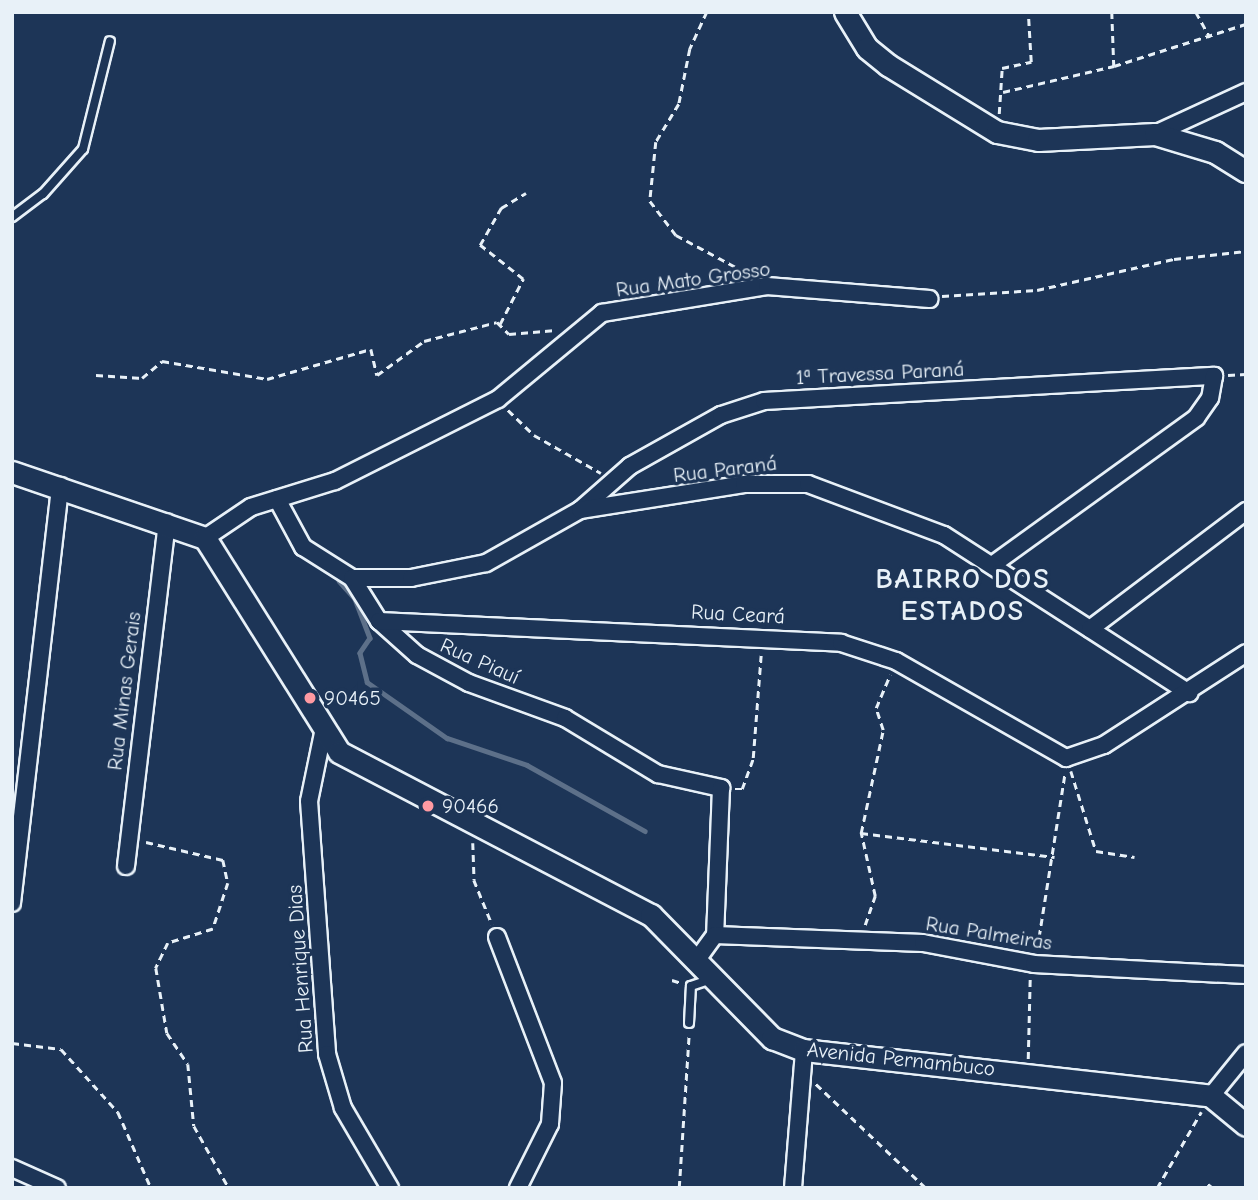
<!DOCTYPE html>
<meta charset="utf-8">
<style>
body{margin:0}
#map{position:relative;width:1258px;height:1200px;overflow:hidden;background:#1d3557;font-family:"Comic Neue",sans-serif}
div>[style]{position:absolute}
[style*='--x']{left:calc(var(--x)*1px);top:calc(var(--y)*1px);width:calc(var(--w)*1px);rotate:calc(var(--a)*1deg)}
.stream>*{height:4.5px;margin:-2.25px;padding:0 2.25px;transform-origin:2.25px;border-radius:2.25px;background:#5d7089}
.path>*{height:2.5px;margin-top:-1.25px;transform-origin:0;background:repeating-linear-gradient(90deg,#e8f1f8 0 7px,transparent 0 12px)}
.roads{filter:drop-shadow(2px 0 #e8f1f8) drop-shadow(-2px 0 #e8f1f8) drop-shadow(0 2px #e8f1f8) drop-shadow(0 -2px #e8f1f8)}
.lane>*{height:8px;margin:-4px;padding:0 4px;transform-origin:4px;border-radius:4px;background:#1d3557}
.street>*{height:16px;margin:-8px;padding:0 8px;transform-origin:8px;border-radius:8px;background:#1d3557}
.secondary>*{height:21px;margin:-10.5px;padding:0 10.5px;transform-origin:10.5px;border-radius:10.5px;background:#1d3557}
.dots>*{width:19px;height:19px;translate:-50% -50%;box-sizing:border-box;border:4px solid #1d3557;border-radius:50%}
span{translate:-50% -50%;white-space:nowrap;text-align:center;line-height:1.15;-webkit-text-stroke:7px #1d3557;paint-order:stroke}
.street-label{font-size:21px;color:#e8f1f8}
.poi-label{font-size:21px;color:#e8f1f8}
.left{translate:0 -50%;text-align:left}
.district-label{font-size:28px;color:#e8f1f8;font-weight:700;letter-spacing:2px}
.frame{position:absolute;inset:0;border:14px solid #e8f1f8;pointer-events:none}
</style>
<div id="map">
<div class="stream">
<i style="--x:339;--y:581;--w:24;--a:48"></i>
<i style="--x:355;--y:599;--w:42;--a:69"></i>
<i style="--x:370;--y:638;--w:18;--a:124"></i>
<i style="--x:360;--y:653;--w:30;--a:76"></i>
<i style="--x:367;--y:682;--w:98;--a:35"></i>
<i style="--x:447;--y:738;--w:84;--a:18.6"></i>
<i style="--x:527;--y:765;--w:135;--a:29.2"></i>
</div>
<div class="path">
<i style="--x:707;--y:12;--w:41;--a:114.7"></i>
<i style="--x:690;--y:49;--w:56;--a:101.3"></i>
<i style="--x:679;--y:104;--w:44;--a:121.2"></i>
<i style="--x:656;--y:142;--w:59;--a:95.8"></i>
<i style="--x:650;--y:201;--w:43;--a:52.6"></i>
<i style="--x:676;--y:235;--w:81;--a:28.2"></i>
<i style="--x:1112;--y:12;--w:54;--a:87.9"></i>
<i style="--x:1196;--y:12;--w:29;--a:61"></i>
<i style="--x:1003;--y:92;--w:114;--a:-13.2"></i>
<i style="--x:1114;--y:66;--w:139;--a:-17.7"></i>
<i style="--x:999;--y:114;--w:46;--a:-86.3"></i>
<i style="--x:1002;--y:68;--w:30;--a:-12"></i>
<i style="--x:1031;--y:62;--w:50;--a:-93.4"></i>
<i style="--x:942;--y:296;--w:95;--a:-3.6"></i>
<i style="--x:1037;--y:290;--w:140;--a:-12.8"></i>
<i style="--x:1174;--y:259;--w:72;--a:-6.3"></i>
<i style="--x:500;--y:324;--w:51;--a:-62.9"></i>
<i style="--x:523;--y:279;--w:55;--a:-141.7"></i>
<i style="--x:480;--y:245;--w:43;--a:-60.4"></i>
<i style="--x:501;--y:208;--w:29;--a:-31"></i>
<i style="--x:96;--y:375;--w:46;--a:3.7"></i>
<i style="--x:142;--y:378;--w:26;--a:-40"></i>
<i style="--x:162;--y:361;--w:107;--a:9.7"></i>
<i style="--x:267;--y:379;--w:108;--a:-16.1"></i>
<i style="--x:371;--y:349;--w:27;--a:77"></i>
<i style="--x:377;--y:375;--w:58;--a:-35.9"></i>
<i style="--x:424;--y:341;--w:75;--a:-14.6"></i>
<i style="--x:497;--y:322;--w:17;--a:45"></i>
<i style="--x:509;--y:334;--w:47;--a:-4.9"></i>
<i style="--x:1228;--y:375;--w:18;--a:-3"></i>
<i style="--x:508;--y:410;--w:36;--a:44"></i>
<i style="--x:534;--y:435;--w:77;--a:29.6"></i>
<i style="--x:1071;--y:771;--w:84;--a:72.6"></i>
<i style="--x:1096;--y:851;--w:39;--a:9"></i>
<i style="--x:735;--y:789;--w:7;--a:0"></i>
<i style="--x:742;--y:789;--w:33;--a:-70"></i>
<i style="--x:753;--y:758;--w:103;--a:-85.6"></i>
<i style="--x:861;--y:833;--w:195;--a:7.1"></i>
<i style="--x:146;--y:842;--w:79;--a:13.2"></i>
<i style="--x:223;--y:860;--w:24;--a:78"></i>
<i style="--x:228;--y:883;--w:48;--a:108.1"></i>
<i style="--x:213;--y:929;--w:47;--a:162.7"></i>
<i style="--x:168;--y:943;--w:28;--a:116"></i>
<i style="--x:156;--y:968;--w:66;--a:80.4"></i>
<i style="--x:167;--y:1033;--w:37;--a:56"></i>
<i style="--x:188;--y:1064;--w:62;--a:84.5"></i>
<i style="--x:194;--y:1126;--w:71;--a:60.6"></i>
<i style="--x:473;--y:843;--w:37;--a:88"></i>
<i style="--x:474;--y:880;--w:48;--a:67.8"></i>
<i style="--x:865;--y:925;--w:31;--a:-71"></i>
<i style="--x:875;--y:896;--w:65;--a:-102.5"></i>
<i style="--x:861;--y:833;--w:105;--a:-77.9"></i>
<i style="--x:883;--y:730;--w:23;--a:-108"></i>
<i style="--x:876;--y:708;--w:36;--a:-67"></i>
<i style="--x:1037;--y:949;--w:179;--a:-81"></i>
<i style="--x:672;--y:980;--w:9;--a:18"></i>
<i style="--x:12;--y:1043;--w:49;--a:7"></i>
<i style="--x:61;--y:1049;--w:85;--a:47.9"></i>
<i style="--x:118;--y:1112;--w:83;--a:66.5"></i>
<i style="--x:1028;--y:1059;--w:80;--a:-88.6"></i>
<i style="--x:816;--y:1084;--w:151;--a:43.4"></i>
<i style="--x:1208;--y:1184;--w:6;--a:39"></i>
<i style="--x:603;--y:1188;--w:1;--a:-90"></i>
<i style="--x:679;--y:1188;--w:155;--a:-86.3"></i>
<i style="--x:1157;--y:1188;--w:88;--a:-59.9"></i>
</div>
<div class="roads">
<div class="lane">
<i style="--x:12;--y:217;--w:39;--a:-37"></i>
<i style="--x:43;--y:194;--w:60;--a:-48.4"></i>
<i style="--x:83;--y:149;--w:111;--a:-76"></i>
<i style="--x:689;--y:1023;--w:37;--a:-87"></i>
<i style="--x:691;--y:986;--w:21;--a:-19"></i>
</div>
<div class="street">
<i style="--x:1155;--y:134;--w:100;--a:-24.8"></i>
<i style="--x:277;--y:499;--w:55;--a:61.6"></i>
<i style="--x:303;--y:547;--w:58;--a:32.3"></i>
<i style="--x:352;--y:578;--w:51;--a:57.9"></i>
<i style="--x:379;--y:621;--w:51;--a:41.8"></i>
<i style="--x:417;--y:655;--w:59;--a:28.3"></i>
<i style="--x:469;--y:683;--w:102;--a:20"></i>
<i style="--x:565;--y:718;--w:109;--a:31.1"></i>
<i style="--x:658;--y:774;--w:65;--a:12.5"></i>
<i style="--x:721;--y:788;--w:147;--a:92.3"></i>
<i style="--x:580;--y:510;--w:67;--a:-41.3"></i>
<i style="--x:630;--y:466;--w:104;--a:-29.3"></i>
<i style="--x:721;--y:415;--w:45;--a:-18"></i>
<i style="--x:764;--y:401;--w:451;--a:-3.2"></i>
<i style="--x:1214;--y:376;--w:22;--a:100"></i>
<i style="--x:1210;--y:398;--w:24;--a:125"></i>
<i style="--x:1196;--y:418;--w:248;--a:144.2"></i>
<i style="--x:205;--y:538;--w:55;--a:-34"></i>
<i style="--x:251;--y:507;--w:88;--a:-17.2"></i>
<i style="--x:335;--y:481;--w:182;--a:-26.7"></i>
<i style="--x:498;--y:399;--w:135;--a:-39.6"></i>
<i style="--x:602;--y:313;--w:167;--a:-9.3"></i>
<i style="--x:767;--y:286;--w:163;--a:4.6"></i>
<i style="--x:352;--y:578;--w:59;--a:0"></i>
<i style="--x:411;--y:578;--w:76;--a:-11.3"></i>
<i style="--x:486;--y:563;--w:108;--a:-29.4"></i>
<i style="--x:580;--y:510;--w:166;--a:-9"></i>
<i style="--x:744;--y:484;--w:64;--a:0"></i>
<i style="--x:808;--y:484;--w:145;--a:20.6"></i>
<i style="--x:944;--y:535;--w:292;--a:32.8"></i>
<i style="--x:379;--y:621;--w:463;--a:2.7"></i>
<i style="--x:841;--y:643;--w:58;--a:18.1"></i>
<i style="--x:896;--y:661;--w:196;--a:29.7"></i>
<i style="--x:1066;--y:758;--w:40;--a:-18.9"></i>
<i style="--x:1104;--y:745;--w:169;--a:-32.9"></i>
<i style="--x:1090;--y:629;--w:196;--a:-37.1"></i>
<i style="--x:323;--y:733;--w:69;--a:101.6"></i>
<i style="--x:309;--y:801;--w:254;--a:85.9"></i>
<i style="--x:327;--y:1054;--w:56;--a:73.5"></i>
<i style="--x:343;--y:1108;--w:93;--a:59.6"></i>
<i style="--x:126;--y:866;--w:346;--a:-83.2"></i>
<i style="--x:12;--y:903;--w:420;--a:-83.4"></i>
<i style="--x:497;--y:937;--w:156;--a:69"></i>
<i style="--x:553;--y:1083;--w:41;--a:94.2"></i>
<i style="--x:550;--y:1124;--w:72;--a:116.6"></i>
<i style="--x:696;--y:961;--w:32;--a:-54"></i>
<i style="--x:715;--y:935;--w:208;--a:2.2"></i>
<i style="--x:923;--y:943;--w:113;--a:10.7"></i>
<i style="--x:1034;--y:964;--w:212;--a:3"></i>
<i style="--x:1211;--y:1096;--w:55;--a:-50.9"></i>
<i style="--x:12;--y:1168;--w:49;--a:24"></i>
<i style="--x:793;--y:1188;--w:138;--a:-85.4"></i>
</div>
<div class="secondary">
<i style="--x:845;--y:12;--w:42;--a:58.6"></i>
<i style="--x:867;--y:48;--w:27;--a:39"></i>
<i style="--x:888;--y:65;--w:128;--a:31.6"></i>
<i style="--x:997;--y:132;--w:42;--a:11"></i>
<i style="--x:1038;--y:140;--w:117;--a:-2.9"></i>
<i style="--x:1155;--y:134;--w:63;--a:16.7"></i>
<i style="--x:1215;--y:152;--w:36;--a:32"></i>
<i style="--x:12;--y:472;--w:204;--a:18.9"></i>
<i style="--x:205;--y:538;--w:252;--a:57.9"></i>
<i style="--x:339;--y:752;--w:352;--a:27.6"></i>
<i style="--x:651;--y:915;--w:173;--a:45.5"></i>
<i style="--x:772;--y:1038;--w:34;--a:21"></i>
<i style="--x:804;--y:1050;--w:410;--a:6.4"></i>
<i style="--x:1211;--y:1096;--w:45;--a:39.6"></i>
</div>
</div>
<div class="dots">
<i style="left:310px;top:698px;background:#ff9aa2"></i>
<i style="left:428px;top:806px;background:#ff9aa2"></i>
</div>
<div class="street-label">
<span style="left:693px;top:279px;rotate:-8deg">Rua Mato Grosso</span>
<span style="left:880px;top:373px;rotate:-3deg">1ª Travessa Paraná</span>
<span style="left:725px;top:469px;rotate:-7deg">Rua Paraná</span>
<span style="left:738px;top:614px;rotate:3deg">Rua Ceará</span>
<span style="left:480px;top:661px;rotate:24deg">Rua Piauí</span>
<span style="left:124px;top:691px;rotate:-83deg">Rua Minas Gerais</span>
<span style="left:989px;top:933px;rotate:9deg">Rua Palmeiras</span>
<span style="left:300px;top:969px;rotate:-94deg">Rua Henrique Dias</span>
<span style="left:901px;top:1059px;rotate:6deg">Avenida Pernambuco</span>
</div>
<div class="poi-label">
<span class="left" style="left:324px;top:698px">90465</span>
<span class="left" style="left:442px;top:806px">90466</span>
</div>
<div class="district-label">
<span style="left:963px;top:595px">BAIRRO DOS<br>ESTADOS</span>
</div>
<div class="frame"></div>
</div>
